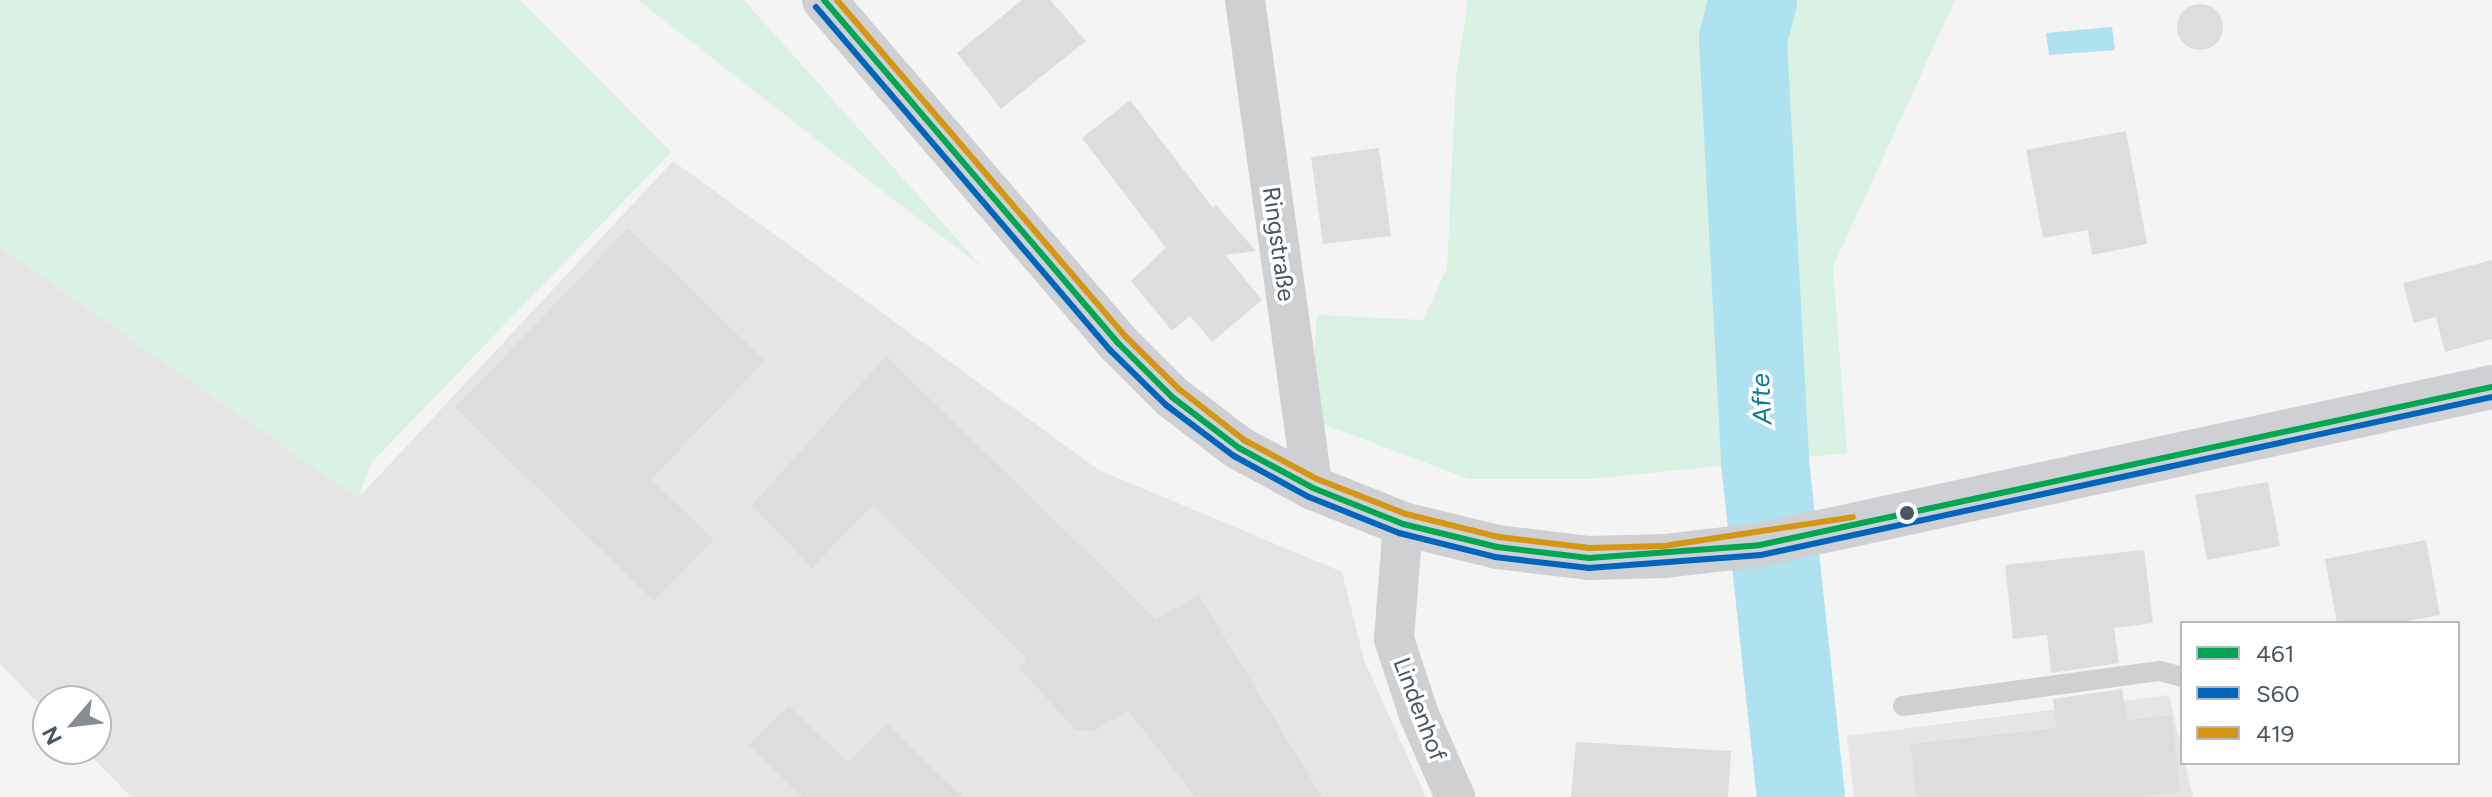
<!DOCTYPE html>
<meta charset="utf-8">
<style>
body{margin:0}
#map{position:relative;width:2492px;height:797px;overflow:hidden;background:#f4f4f4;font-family:Figtree,sans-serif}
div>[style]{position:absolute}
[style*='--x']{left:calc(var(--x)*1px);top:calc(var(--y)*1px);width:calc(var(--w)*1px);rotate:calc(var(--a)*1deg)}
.education>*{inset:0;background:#e6e5e6}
.green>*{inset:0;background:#d9f2e3}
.water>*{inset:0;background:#aee2f0}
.river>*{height:88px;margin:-44px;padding:0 44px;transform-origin:44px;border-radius:44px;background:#aee2f0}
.building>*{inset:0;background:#ddddde}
.round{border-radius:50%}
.service>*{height:20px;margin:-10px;padding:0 10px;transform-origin:10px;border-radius:10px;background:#ced0d2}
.minor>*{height:40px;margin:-20px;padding:0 20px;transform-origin:20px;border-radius:20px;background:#ced0d2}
.secondary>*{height:44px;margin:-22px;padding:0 22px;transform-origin:22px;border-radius:22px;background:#ced0d4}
.bus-1>*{height:6px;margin:-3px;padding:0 3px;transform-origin:3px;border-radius:3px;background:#00a651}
.bus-2>*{height:6px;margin:-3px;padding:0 3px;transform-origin:3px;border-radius:3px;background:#0065bd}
.bus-3>*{height:6px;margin:-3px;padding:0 3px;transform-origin:3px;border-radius:3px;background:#d49613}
.dots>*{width:22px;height:22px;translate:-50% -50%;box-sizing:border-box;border:4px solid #fff;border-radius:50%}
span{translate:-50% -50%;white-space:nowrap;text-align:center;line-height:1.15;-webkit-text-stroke:7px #fff;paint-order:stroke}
.street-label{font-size:24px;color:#4a5661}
.water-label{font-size:26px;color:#0c7c9b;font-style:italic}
.legend{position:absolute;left:2180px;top:621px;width:280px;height:144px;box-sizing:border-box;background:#fff;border:2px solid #b7bbc0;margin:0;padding:10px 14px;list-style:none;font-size:24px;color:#4a5661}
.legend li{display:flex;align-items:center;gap:16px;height:40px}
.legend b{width:40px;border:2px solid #b7bbc0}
.north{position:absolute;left:32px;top:685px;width:80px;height:80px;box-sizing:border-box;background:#fff;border:2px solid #b7bbc0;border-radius:50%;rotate:242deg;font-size:22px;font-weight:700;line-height:32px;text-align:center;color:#4a5661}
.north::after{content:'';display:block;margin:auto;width:28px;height:36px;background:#868d94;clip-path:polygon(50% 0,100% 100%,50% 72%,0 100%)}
</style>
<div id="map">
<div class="education">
<i style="clip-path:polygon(673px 161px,1099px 470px,1342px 572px,1364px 660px,1426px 797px,131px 797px,84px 749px,96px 749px,96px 701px,48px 701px,48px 713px,0 664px,0 247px,358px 498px)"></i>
<i style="clip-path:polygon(2169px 695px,2193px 797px,1854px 797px,1847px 736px)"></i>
</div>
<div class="green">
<i style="clip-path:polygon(0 0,520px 0,671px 152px,372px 462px,358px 498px,0 247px)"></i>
<i style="clip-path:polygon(638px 0,744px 0,982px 267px,885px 193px)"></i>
<i style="clip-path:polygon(1468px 0,1955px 0,1833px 267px,1847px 453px,1590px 479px,1469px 479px,1310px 419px,1317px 315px,1423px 320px,1447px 268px,1456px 77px)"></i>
</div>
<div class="water">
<i style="clip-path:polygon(2112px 27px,2115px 50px,2049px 55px,2046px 33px)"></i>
</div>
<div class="river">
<i style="--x:1753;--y:0;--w:40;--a:104.4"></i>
<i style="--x:1743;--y:39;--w:423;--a:87"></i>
<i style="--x:1765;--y:461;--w:338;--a:83.9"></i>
</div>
<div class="building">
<i style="clip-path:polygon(1022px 0,1050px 0,1086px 41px,1001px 109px,957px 53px)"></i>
<i class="round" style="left:2177px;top:4px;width:46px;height:46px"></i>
<i style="clip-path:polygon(1130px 100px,1213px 208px,1216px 205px,1256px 251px,1225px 255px,1262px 300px,1212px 342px,1190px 316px,1172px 331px,1131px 281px,1166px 248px,1082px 138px)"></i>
<i style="clip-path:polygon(2126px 131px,2147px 244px,2092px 255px,2088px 230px,2043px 238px,2026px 150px)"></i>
<i style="clip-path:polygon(1379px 148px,1391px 236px,1323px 244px,1311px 157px)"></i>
<i style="clip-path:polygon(628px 228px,765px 361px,651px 479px,714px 540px,654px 601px,455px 408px)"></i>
<i style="clip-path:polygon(2492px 260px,2492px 339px,2445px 352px,2436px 317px,2414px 323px,2403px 283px)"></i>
<i style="clip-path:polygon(886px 356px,1156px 619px,1199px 595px,1322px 797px,1195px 797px,1128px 710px,1094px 731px,1075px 730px,1019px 667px,1027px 659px,872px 505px,812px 568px,752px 505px)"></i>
<i style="clip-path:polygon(2268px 482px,2280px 546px,2207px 560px,2195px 495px)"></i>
<i style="clip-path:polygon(2426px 540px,2440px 615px,2396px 623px,2337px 623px,2325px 559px)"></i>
<i style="clip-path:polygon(2144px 550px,2153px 623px,2114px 628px,2119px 663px,2051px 673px,2047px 635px,2013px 639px,2005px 565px)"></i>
<i style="clip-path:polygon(2122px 689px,2127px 720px,2172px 715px,2180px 792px,2136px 797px,1916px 797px,1911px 744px,2056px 728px,2053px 699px)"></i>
<i style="clip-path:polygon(789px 706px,848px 762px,887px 723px,962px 797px,802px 797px,749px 745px)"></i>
<i style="clip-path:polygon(1576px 742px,1731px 751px,1728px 797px,1571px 797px)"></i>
</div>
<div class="service">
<i style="--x:1903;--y:706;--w:259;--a:-7.8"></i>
<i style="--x:2160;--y:671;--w:23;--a:15"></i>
</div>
<div class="minor">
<i style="--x:1245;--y:0;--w:493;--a:82.1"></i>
<i style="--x:1403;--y:524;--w:115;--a:94.5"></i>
<i style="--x:1394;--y:639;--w:80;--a:71.8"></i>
<i style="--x:1419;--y:715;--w:90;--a:66.3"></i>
</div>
<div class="secondary">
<i style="--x:824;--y:0;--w:452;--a:49.4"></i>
<i style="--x:1118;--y:343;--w:76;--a:45"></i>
<i style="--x:1172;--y:397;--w:84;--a:37.3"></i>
<i style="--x:1239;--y:448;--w:84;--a:28.4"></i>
<i style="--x:1313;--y:488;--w:97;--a:21.8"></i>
<i style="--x:1403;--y:524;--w:97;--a:13.7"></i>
<i style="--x:1497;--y:547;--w:93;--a:6.8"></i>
<i style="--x:1589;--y:558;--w:76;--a:-1.5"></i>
<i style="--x:1665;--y:556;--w:96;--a:-6.6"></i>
<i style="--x:1760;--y:545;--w:749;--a:-12.18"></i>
</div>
<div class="bus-1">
<i style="--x:824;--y:0;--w:452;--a:49.4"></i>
<i style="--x:1118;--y:343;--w:76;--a:45"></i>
<i style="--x:1172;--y:397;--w:84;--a:37.3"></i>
<i style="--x:1239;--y:448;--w:84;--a:28.4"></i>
<i style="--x:1313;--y:488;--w:97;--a:21.8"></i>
<i style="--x:1403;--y:524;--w:97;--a:13.7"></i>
<i style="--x:1497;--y:547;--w:93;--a:6.8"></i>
<i style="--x:1589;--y:558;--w:171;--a:-4.3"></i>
<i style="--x:1760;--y:545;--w:749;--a:-12.18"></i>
</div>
<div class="bus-2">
<i style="--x:816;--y:7;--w:452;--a:49.4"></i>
<i style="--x:1110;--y:350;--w:78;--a:44.5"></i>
<i style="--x:1166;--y:405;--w:85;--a:36.9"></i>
<i style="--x:1234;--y:456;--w:85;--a:28.7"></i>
<i style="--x:1309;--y:497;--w:97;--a:21.8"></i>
<i style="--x:1399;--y:533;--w:99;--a:14"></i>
<i style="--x:1495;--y:557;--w:95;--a:6.7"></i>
<i style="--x:1589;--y:568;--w:172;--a:-4.3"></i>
<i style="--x:1761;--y:555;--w:748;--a:-12.2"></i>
</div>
<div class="bus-3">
<i style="--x:837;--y:0;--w:443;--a:49.4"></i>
<i style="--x:1125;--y:336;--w:76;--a:44.5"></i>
<i style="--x:1179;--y:389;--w:83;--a:38.1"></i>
<i style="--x:1244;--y:440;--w:83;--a:28.1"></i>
<i style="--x:1317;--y:479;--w:96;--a:21.5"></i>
<i style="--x:1406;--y:514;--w:96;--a:13.9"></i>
<i style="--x:1499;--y:537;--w:91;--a:7"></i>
<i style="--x:1589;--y:548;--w:75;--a:-1.5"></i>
<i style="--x:1664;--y:546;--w:191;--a:-8.7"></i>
</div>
<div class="dots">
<i style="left:1907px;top:513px;background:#4a5661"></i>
</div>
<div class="street-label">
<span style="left:1279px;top:244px;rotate:82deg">Ringstraße</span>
<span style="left:1420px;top:709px;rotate:69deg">Lindenhof</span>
</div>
<div class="water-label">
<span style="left:1762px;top:399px;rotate:-93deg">Afte</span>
</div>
<ul class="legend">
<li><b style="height:10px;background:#00a651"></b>461</li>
<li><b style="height:10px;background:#0065bd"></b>S60</li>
<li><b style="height:10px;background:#d49613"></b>419</li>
</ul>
<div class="north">N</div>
</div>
